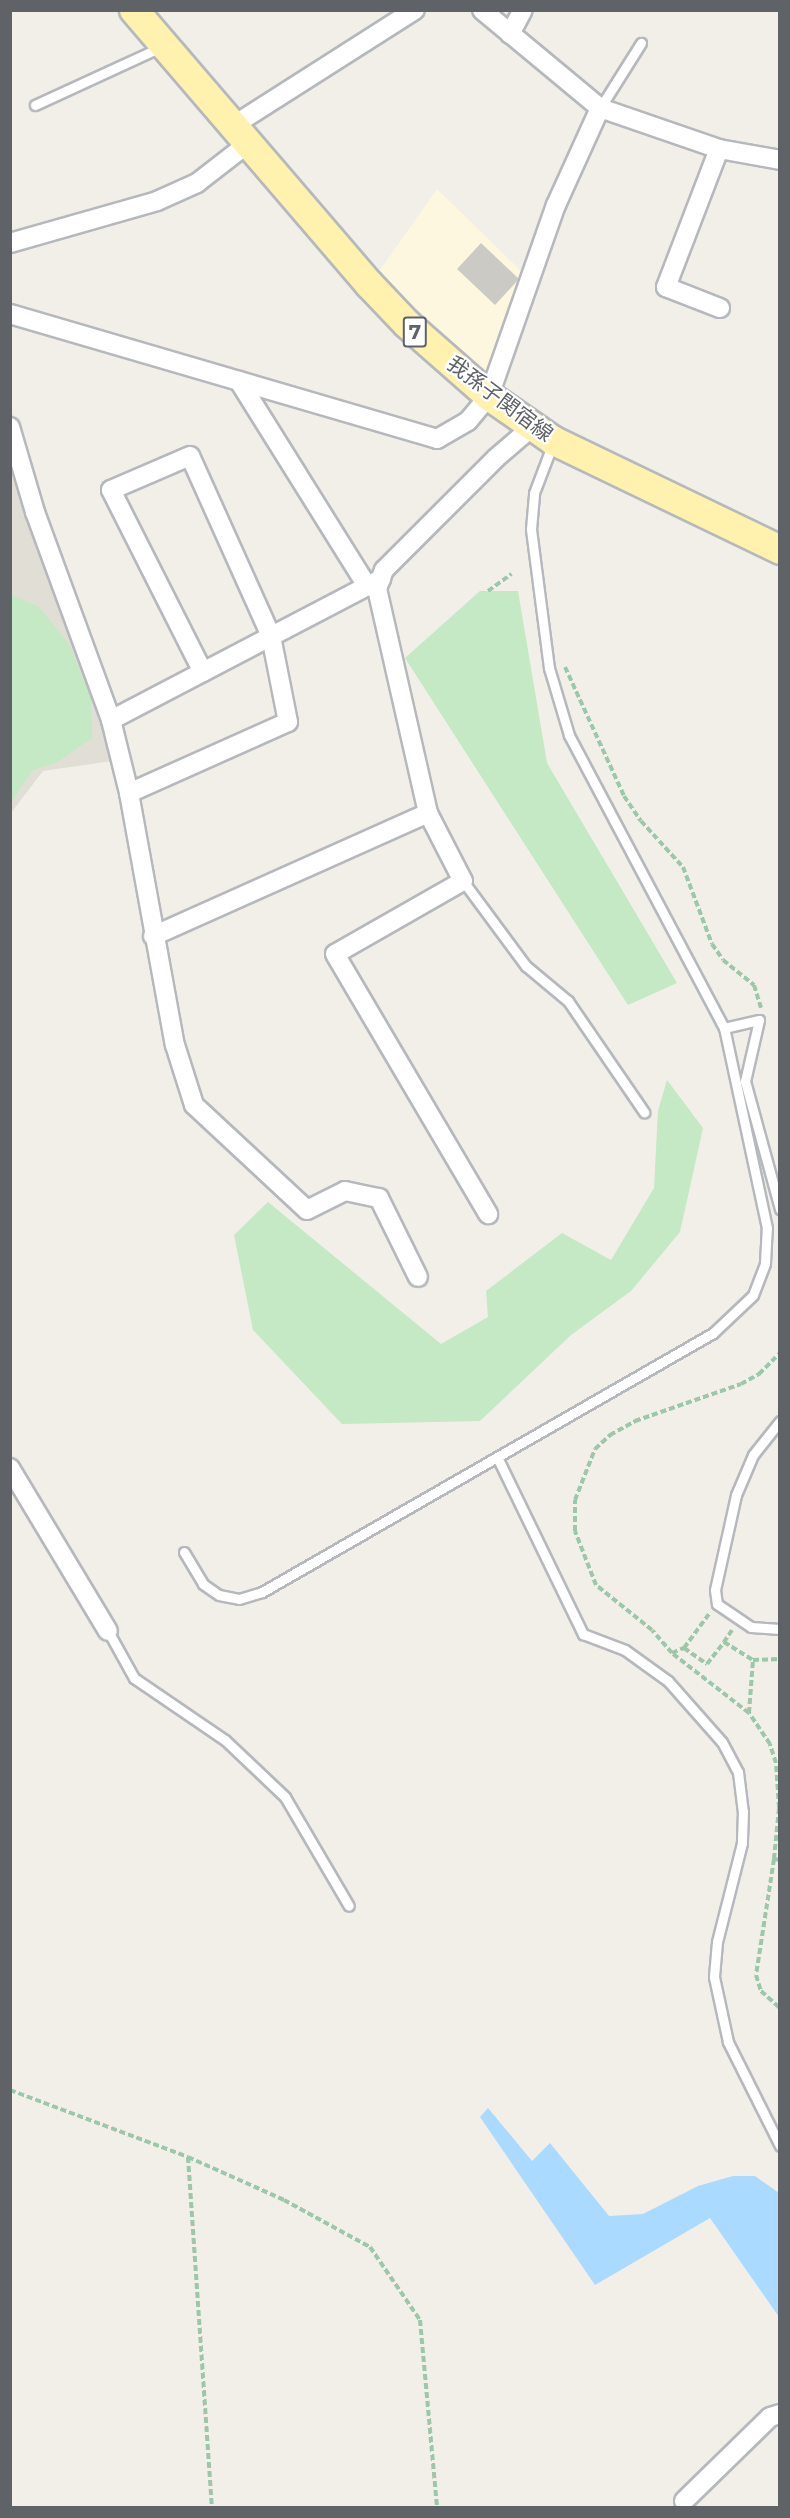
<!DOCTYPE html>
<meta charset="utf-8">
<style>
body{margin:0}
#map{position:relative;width:790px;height:2518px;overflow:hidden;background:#f1efe8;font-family:Montserrat,"Noto Sans JP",sans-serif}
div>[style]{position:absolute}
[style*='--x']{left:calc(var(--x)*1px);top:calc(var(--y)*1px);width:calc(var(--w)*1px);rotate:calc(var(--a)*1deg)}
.commercial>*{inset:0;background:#fef7e0}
.education>*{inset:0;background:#e1ded6}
.green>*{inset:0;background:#c5e8c5}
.water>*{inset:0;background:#aadaff}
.building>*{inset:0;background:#cccac5}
.path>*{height:4px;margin-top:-2px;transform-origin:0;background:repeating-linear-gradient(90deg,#9cc7a9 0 6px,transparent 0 9px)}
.roads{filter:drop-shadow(2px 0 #b5b8bc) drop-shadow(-2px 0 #b5b8bc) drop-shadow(0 2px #b5b8bc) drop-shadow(0 -2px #b5b8bc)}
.lane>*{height:9px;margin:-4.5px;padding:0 4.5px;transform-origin:4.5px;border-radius:4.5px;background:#fff}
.street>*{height:18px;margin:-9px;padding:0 9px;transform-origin:9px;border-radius:9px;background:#fff}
.primary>*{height:28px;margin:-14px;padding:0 14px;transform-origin:14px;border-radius:14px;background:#fff2af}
span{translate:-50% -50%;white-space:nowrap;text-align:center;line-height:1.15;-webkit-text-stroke:4.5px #fff;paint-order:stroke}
.shield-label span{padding:2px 4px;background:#fff;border:2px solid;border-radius:4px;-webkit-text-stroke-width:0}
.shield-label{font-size:20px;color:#5f6368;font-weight:700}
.street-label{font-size:21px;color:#5f6368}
.frame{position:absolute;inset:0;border:12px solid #5f6368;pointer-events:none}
</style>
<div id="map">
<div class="commercial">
<i style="clip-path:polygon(437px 189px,523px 273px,487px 374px,378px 273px)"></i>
</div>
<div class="education">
<i style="clip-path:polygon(10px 459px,86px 647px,112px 761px,43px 771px,11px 813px)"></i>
</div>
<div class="green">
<i style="clip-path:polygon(480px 591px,518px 591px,547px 763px,677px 983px,628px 1005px,405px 658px)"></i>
<i style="clip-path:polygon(12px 595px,39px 607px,69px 644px,91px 698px,92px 738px,56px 763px,33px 770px,11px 802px)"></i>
<i style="clip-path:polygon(667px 1080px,703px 1128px,680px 1232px,631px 1291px,571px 1335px,480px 1421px,342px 1424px,253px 1330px,234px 1235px,268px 1202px,441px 1344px,488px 1317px,486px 1291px,562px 1233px,611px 1260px,654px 1188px,658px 1111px)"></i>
</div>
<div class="water">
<i style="clip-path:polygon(488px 2108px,532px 2161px,550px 2143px,609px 2216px,643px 2214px,698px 2186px,733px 2176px,755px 2176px,779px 2193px,779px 2317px,710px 2218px,595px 2285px,480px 2117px)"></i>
</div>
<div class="building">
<i style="clip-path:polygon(481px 243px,519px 279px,495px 305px,457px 269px)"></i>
</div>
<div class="path">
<i style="--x:488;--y:591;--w:29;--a:-36"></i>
<i style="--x:565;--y:667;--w:142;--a:65.4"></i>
<i style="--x:624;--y:796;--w:30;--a:56"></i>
<i style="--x:641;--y:821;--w:62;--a:47.6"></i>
<i style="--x:683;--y:867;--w:82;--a:69.4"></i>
<i style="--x:712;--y:944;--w:19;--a:55"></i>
<i style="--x:723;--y:960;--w:40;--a:39"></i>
<i style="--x:754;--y:985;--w:24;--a:73"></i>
<i style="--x:732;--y:1630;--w:14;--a:124"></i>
<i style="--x:724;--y:1642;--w:34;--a:32"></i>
<i style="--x:684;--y:1648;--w:28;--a:35"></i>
<i style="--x:707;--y:1664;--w:28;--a:-52"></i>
<i style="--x:672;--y:1653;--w:13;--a:-23"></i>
<i style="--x:684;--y:1648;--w:42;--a:-53.7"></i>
<i style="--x:749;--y:1713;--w:98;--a:-142.1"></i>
<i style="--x:672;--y:1653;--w:30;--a:-131"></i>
<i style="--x:652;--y:1630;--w:72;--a:-141.2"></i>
<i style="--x:596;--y:1585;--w:58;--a:-111.3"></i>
<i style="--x:575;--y:1531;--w:31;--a:-90"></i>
<i style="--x:575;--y:1500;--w:55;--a:-68.6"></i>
<i style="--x:595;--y:1449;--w:21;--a:-43"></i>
<i style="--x:610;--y:1435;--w:29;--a:-29"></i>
<i style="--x:635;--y:1421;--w:112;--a:-19.2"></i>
<i style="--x:741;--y:1384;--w:21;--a:-29"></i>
<i style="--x:759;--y:1374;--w:30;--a:-45"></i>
<i style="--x:774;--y:1859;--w:51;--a:-84.4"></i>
<i style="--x:779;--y:1808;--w:45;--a:-93.8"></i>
<i style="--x:776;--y:1763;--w:20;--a:-108"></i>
<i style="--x:770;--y:1744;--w:37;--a:-124"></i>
<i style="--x:749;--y:1713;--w:53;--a:-85.7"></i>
<i style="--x:753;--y:1660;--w:27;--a:-2"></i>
<i style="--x:780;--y:1860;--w:6;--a:-171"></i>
<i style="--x:774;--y:1859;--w:117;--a:98.8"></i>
<i style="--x:756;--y:1975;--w:17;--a:73"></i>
<i style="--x:761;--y:1991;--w:25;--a:42"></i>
<i style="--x:10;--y:2090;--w:190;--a:20.6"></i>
<i style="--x:188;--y:2157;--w:105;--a:24.1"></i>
<i style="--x:284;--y:2200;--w:98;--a:28.7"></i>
<i style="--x:370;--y:2247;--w:88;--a:55.6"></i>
<i style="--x:420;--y:2320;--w:189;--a:84.8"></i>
<i style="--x:188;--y:2157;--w:352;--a:86.1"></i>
</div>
<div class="roads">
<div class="lane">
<i style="--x:35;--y:105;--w:139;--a:-24.7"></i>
<i style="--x:600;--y:108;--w:77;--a:-57.8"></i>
<i style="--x:463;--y:881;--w:106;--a:53.5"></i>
<i style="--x:526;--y:966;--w:55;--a:39.8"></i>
<i style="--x:568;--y:1001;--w:135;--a:55.6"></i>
<i style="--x:724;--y:1028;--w:36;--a:-13"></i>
<i style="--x:759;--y:1020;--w:63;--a:102.9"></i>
<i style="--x:745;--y:1081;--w:133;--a:74.7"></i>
<i style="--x:780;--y:1421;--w:43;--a:128.5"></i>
<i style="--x:753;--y:1455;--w:43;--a:113"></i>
<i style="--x:736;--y:1495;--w:97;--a:102.5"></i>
<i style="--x:715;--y:1590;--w:14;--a:82"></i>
<i style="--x:717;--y:1604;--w:41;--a:34.1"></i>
<i style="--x:751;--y:1627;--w:29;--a:4"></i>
<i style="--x:498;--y:1459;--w:195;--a:64.1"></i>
<i style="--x:583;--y:1634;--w:45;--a:20.9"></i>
<i style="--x:625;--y:1650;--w:53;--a:35.8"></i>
<i style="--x:668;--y:1681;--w:81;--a:48.5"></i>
<i style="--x:722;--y:1742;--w:34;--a:62"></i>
<i style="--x:738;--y:1772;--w:39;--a:83"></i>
<i style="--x:743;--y:1811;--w:32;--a:92"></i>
<i style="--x:742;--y:1843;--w:102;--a:104.2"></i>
<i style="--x:717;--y:1942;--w:35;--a:95"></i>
<i style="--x:714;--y:1977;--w:66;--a:77.8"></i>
<i style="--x:728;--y:2042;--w:116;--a:63.4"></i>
<i style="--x:184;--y:1552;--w:37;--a:59"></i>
<i style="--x:203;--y:1584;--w:19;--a:35"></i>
<i style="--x:219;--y:1595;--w:20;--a:11"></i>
<i style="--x:239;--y:1599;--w:24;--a:-17"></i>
<i style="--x:262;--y:1592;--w:520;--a:-29.87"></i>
<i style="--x:713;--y:1333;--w:55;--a:-43.5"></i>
<i style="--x:753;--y:1295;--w:34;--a:-69"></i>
<i style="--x:765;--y:1263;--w:35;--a:-87"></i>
<i style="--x:767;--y:1228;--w:205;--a:-102.1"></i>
<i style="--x:724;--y:1028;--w:331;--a:-117.9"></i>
<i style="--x:569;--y:735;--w:70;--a:-106.6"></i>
<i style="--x:549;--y:668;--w:140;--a:-97.4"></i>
<i style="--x:531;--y:529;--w:36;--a:-85"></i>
<i style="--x:534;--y:493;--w:53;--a:-69.2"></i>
<i style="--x:108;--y:1631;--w:54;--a:61"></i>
<i style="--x:134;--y:1678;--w:110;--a:34.3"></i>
<i style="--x:225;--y:1740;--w:83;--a:43.5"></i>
<i style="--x:285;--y:1797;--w:126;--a:59.6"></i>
</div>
<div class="street">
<i style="--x:482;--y:10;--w:153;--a:39.7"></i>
<i style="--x:600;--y:108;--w:126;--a:19"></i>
<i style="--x:719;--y:149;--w:62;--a:10.2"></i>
<i style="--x:510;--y:34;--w:27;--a:-62"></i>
<i style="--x:231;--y:127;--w:218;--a:-32.5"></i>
<i style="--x:719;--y:149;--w:148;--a:111"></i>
<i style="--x:666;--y:287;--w:58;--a:21.3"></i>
<i style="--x:10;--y:243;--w:153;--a:-15.9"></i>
<i style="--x:157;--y:201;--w:44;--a:-24.2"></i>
<i style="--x:197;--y:183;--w:62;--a:-37.8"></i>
<i style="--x:10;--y:314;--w:445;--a:16.3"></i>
<i style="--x:437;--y:439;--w:36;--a:-30"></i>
<i style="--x:468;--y:421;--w:33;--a:-50"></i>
<i style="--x:489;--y:396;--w:202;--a:-70.7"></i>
<i style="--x:556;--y:205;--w:107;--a:-65.6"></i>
<i style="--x:239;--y:381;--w:242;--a:58"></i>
<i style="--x:10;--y:427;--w:89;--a:73.6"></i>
<i style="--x:35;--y:512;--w:221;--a:69.9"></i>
<i style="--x:111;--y:720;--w:75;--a:76.1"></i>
<i style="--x:129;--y:793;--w:256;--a:79.7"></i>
<i style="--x:175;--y:1045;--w:63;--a:72.4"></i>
<i style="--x:194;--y:1105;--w:154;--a:42.9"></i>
<i style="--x:307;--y:1210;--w:42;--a:-26.6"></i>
<i style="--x:345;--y:1191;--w:35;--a:12"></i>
<i style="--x:379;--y:1198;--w:88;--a:63.7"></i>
<i style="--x:111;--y:720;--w:305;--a:-27.6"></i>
<i style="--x:129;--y:793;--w:174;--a:-24.1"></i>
<i style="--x:288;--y:722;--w:88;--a:-101.2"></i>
<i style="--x:271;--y:636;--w:197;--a:-114.2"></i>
<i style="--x:190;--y:456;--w:86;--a:156.7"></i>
<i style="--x:111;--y:490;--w:204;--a:63.2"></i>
<i style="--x:428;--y:813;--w:76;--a:62.8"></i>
<i style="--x:463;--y:881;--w:147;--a:150.3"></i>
<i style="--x:335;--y:954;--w:302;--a:59.5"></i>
<i style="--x:153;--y:936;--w:301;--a:-24.1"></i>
<i style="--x:428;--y:813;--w:230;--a:-102.8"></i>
<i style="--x:377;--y:589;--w:20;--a:-70"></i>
<i style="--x:384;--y:570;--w:158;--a:-45"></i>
<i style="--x:496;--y:458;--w:48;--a:-40.7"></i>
<i style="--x:10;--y:1468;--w:190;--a:59"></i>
<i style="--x:684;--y:2501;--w:120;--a:-44.3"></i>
<i style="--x:770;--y:2417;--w:10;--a:-17"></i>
</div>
<div class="primary">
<i style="--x:134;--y:10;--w:361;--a:49.4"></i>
<i style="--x:369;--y:284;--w:55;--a:46.5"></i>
<i style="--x:407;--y:324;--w:109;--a:41.3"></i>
<i style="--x:489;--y:396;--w:79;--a:34.7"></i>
<i style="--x:554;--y:441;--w:251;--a:25.7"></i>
</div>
</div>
<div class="shield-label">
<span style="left:415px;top:332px">7</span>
</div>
<div class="street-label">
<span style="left:500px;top:399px;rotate:37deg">我孫子関宿線</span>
</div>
<div class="frame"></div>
</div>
